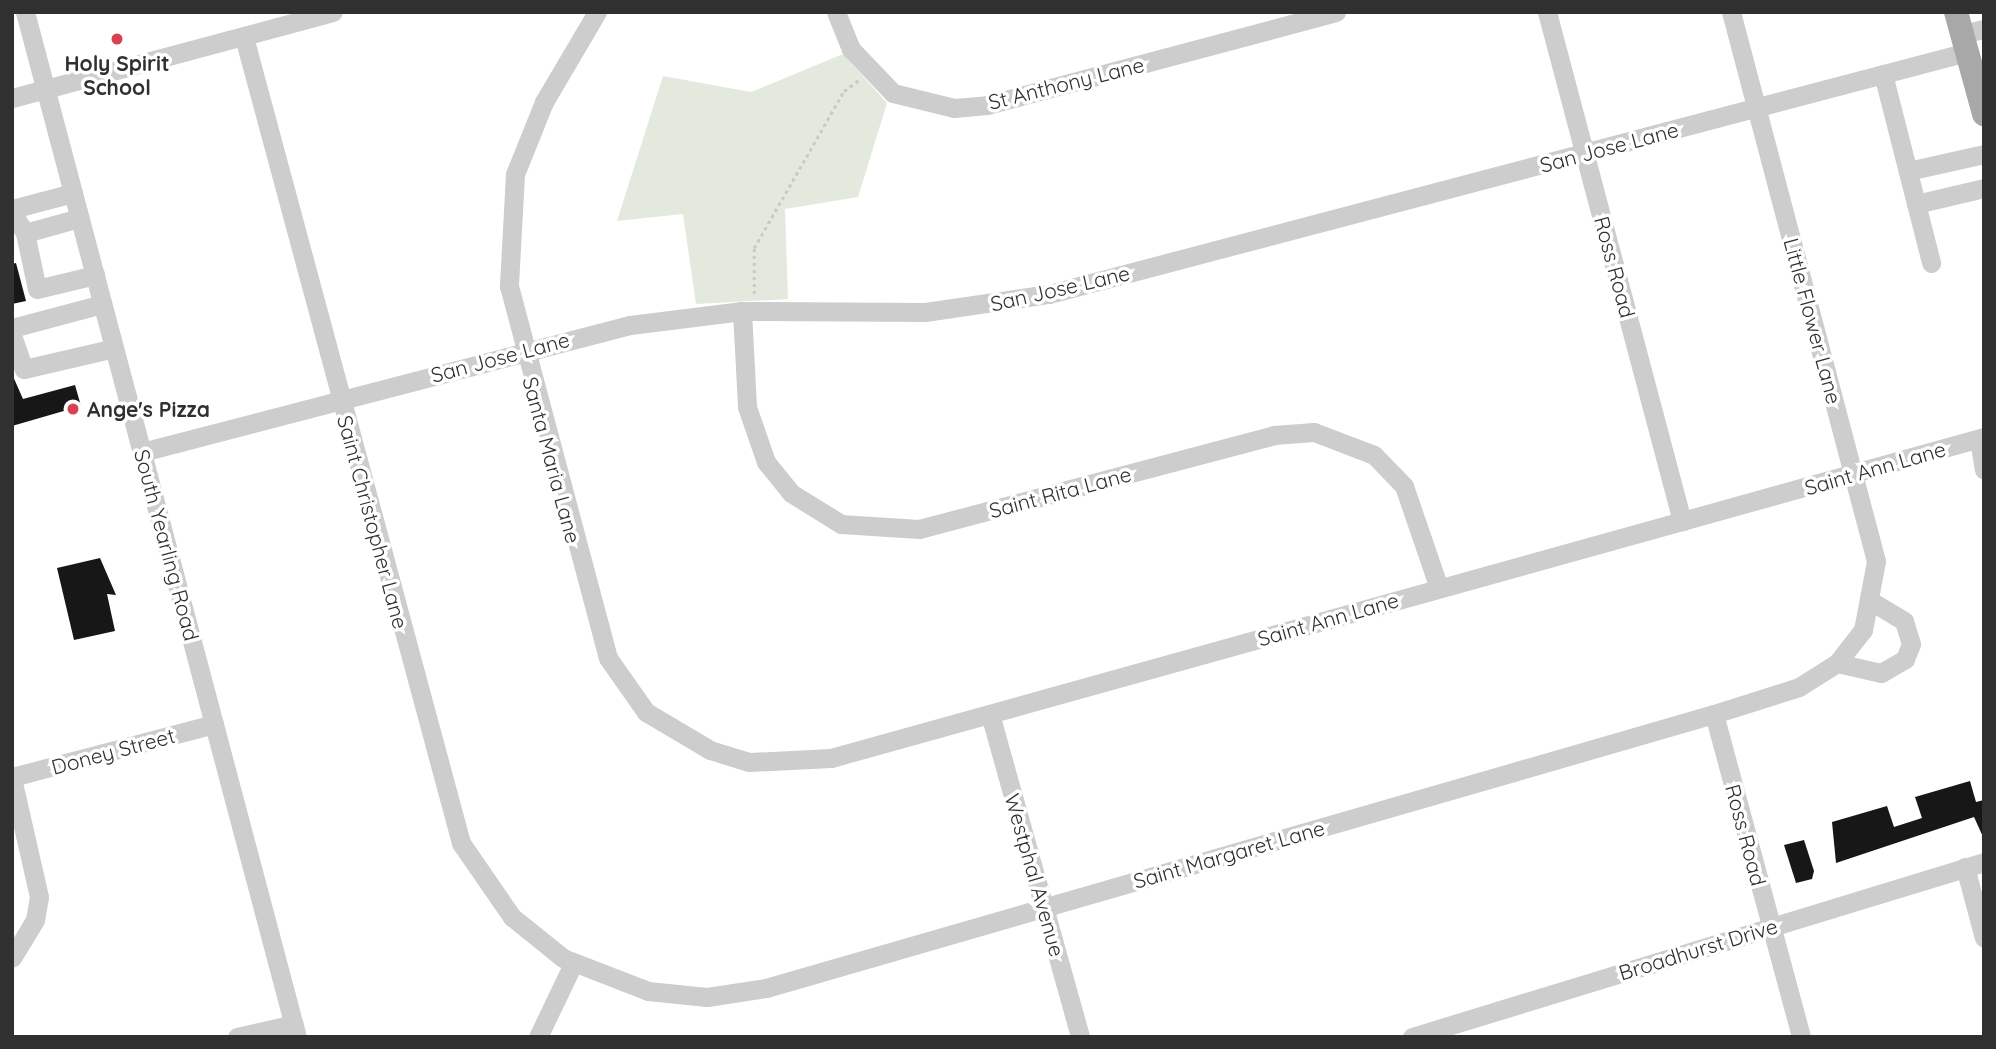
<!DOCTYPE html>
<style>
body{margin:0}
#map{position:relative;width:1996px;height:1049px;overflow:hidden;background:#fff;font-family:Quicksand,sans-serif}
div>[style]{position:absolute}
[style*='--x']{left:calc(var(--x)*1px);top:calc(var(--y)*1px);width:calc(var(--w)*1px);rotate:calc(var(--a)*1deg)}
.green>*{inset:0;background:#e4e9dd}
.building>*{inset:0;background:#171717}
.path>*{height:2.5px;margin-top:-1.25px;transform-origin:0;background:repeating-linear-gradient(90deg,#cacaca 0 3.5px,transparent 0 7px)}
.minor>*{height:19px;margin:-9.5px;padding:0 9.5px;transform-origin:9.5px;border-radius:9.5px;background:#cdcdcd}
.major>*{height:24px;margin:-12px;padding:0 12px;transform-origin:12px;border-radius:12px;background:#a8a8a8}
.dots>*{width:19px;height:19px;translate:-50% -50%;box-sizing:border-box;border:4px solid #fff;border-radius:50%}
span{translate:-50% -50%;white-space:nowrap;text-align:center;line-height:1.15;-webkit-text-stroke:7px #fff;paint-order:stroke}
.poi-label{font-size:21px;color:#303030;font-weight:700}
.left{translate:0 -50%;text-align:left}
.street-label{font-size:21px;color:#303030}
.frame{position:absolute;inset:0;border:14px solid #303030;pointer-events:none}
</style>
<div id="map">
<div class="green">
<i style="clip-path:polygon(843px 54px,887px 103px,858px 197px,785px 209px,788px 299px,696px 304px,683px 214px,617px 221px,663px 76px,751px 92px)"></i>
</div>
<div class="building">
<i style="clip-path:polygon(16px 263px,26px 301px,12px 304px,12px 264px)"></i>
<i style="clip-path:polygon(12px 374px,23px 399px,75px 385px,81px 406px,12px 426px)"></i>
<i style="clip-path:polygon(100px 558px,116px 595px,107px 594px,115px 631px,74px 640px,57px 568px)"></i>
<i style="clip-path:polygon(1970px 781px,1976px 802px,1984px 800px,1984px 839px,1974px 817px,1836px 863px,1832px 822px,1887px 806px,1894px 827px,1922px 818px,1915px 797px)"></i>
<i style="clip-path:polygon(1804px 840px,1814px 871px,1812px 879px,1796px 883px,1784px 845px)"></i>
</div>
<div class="path">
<i style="--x:754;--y:294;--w:46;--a:-90"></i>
<i style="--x:754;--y:248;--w:181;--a:-60.2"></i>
<i style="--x:844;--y:91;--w:19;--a:-36"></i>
</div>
<div class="minor">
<i style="--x:25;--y:12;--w:1060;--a:75.14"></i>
<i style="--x:597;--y:12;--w:104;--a:120.5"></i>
<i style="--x:544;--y:102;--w:78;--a:111.9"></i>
<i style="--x:515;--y:174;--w:112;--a:93.1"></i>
<i style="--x:509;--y:286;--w:385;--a:75.1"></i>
<i style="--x:608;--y:658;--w:66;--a:54.9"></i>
<i style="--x:646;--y:712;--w:74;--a:30.7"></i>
<i style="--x:710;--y:750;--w:41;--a:17.1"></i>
<i style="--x:749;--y:762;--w:82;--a:-2.8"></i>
<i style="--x:831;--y:758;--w:1197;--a:-15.56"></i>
<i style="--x:836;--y:12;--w:40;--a:68"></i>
<i style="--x:851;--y:49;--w:61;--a:46.3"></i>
<i style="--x:893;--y:93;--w:63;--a:13.8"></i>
<i style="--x:954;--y:108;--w:33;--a:-5"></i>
<i style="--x:987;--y:105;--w:361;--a:-14.9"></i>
<i style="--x:1547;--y:12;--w:527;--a:75.15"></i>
<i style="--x:1962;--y:34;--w:23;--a:-13"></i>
<i style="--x:244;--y:37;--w:835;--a:74.93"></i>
<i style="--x:461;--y:843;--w:90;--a:55.4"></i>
<i style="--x:512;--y:917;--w:65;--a:38.8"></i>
<i style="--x:563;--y:958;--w:91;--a:21.2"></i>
<i style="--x:648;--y:991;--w:59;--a:5.8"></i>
<i style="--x:707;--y:997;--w:60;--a:-8.7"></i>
<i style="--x:766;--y:988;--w:987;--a:-16.12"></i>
<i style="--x:1714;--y:714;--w:89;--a:-17.6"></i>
<i style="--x:1799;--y:687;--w:45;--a:-32.3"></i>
<i style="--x:1837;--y:663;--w:42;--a:-51.8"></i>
<i style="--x:1863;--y:630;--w:70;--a:-79.3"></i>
<i style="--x:1876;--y:561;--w:568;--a:-104.79"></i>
<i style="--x:1883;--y:74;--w:195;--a:75.7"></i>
<i style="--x:12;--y:98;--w:332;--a:-15"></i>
<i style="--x:1908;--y:171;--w:78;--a:-12.6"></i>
<i style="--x:1916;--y:204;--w:70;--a:-13.2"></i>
<i style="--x:12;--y:209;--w:63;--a:-14.7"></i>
<i style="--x:12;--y:212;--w:25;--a:58"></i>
<i style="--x:25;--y:233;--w:57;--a:77.9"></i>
<i style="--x:37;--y:289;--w:60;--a:-13.6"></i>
<i style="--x:25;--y:233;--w:56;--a:-15.5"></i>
<i style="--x:742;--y:311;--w:96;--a:87"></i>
<i style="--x:747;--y:407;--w:58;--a:70.9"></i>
<i style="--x:766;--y:462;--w:40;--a:51"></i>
<i style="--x:791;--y:493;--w:59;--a:31.8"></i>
<i style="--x:841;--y:524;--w:78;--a:3.7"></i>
<i style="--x:919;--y:529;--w:367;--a:-14.8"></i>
<i style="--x:1274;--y:435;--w:40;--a:-4.3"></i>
<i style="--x:1314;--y:432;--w:64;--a:21"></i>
<i style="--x:1374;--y:455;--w:43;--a:45.9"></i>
<i style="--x:1404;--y:486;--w:108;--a:71.1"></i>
<i style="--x:12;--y:328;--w:93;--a:-14.9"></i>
<i style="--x:12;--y:335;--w:36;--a:71"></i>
<i style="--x:24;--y:369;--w:92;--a:-13.1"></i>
<i style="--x:1979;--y:439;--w:31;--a:81"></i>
<i style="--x:142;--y:452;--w:504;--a:-14.59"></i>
<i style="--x:630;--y:325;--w:113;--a:-7.1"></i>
<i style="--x:742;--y:311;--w:183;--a:0.3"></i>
<i style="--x:925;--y:312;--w:125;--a:-8.3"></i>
<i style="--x:1049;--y:294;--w:949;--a:-14.77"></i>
<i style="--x:1837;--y:663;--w:45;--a:12.8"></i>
<i style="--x:1881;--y:673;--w:28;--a:-30"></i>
<i style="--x:1905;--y:659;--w:16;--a:-68"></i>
<i style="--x:1911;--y:644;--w:24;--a:-107"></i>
<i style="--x:1904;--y:621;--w:37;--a:-149"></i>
<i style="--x:990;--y:714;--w:335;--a:74.4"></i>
<i style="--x:1714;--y:714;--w:335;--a:74.9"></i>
<i style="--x:12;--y:777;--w:209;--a:-14.7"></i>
<i style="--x:12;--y:778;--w:122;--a:77.2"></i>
<i style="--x:39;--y:897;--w:23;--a:100"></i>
<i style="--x:35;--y:920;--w:44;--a:121.2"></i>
<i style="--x:1965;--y:867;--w:73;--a:75"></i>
<i style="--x:237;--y:1037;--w:58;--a:-12.8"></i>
<i style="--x:538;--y:1037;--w:81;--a:-64.4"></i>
<i style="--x:1412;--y:1037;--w:598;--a:-17.01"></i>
</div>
<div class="major">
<i style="--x:1956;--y:12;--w:106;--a:74.6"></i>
</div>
<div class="dots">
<i style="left:117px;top:39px;background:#d74250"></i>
<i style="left:73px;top:409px;background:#d74250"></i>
</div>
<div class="poi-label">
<span style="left:117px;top:75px">Holy Spirit<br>School</span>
<span class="left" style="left:87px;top:409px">Ange's Pizza</span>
</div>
<div class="street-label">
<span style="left:1066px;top:83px;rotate:-14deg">St Anthony Lane</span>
<span style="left:1609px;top:147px;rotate:-15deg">San Jose Lane</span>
<span style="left:1615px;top:267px;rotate:75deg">Ross Road</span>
<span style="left:1060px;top:288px;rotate:-13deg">San Jose Lane</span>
<span style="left:1813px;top:321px;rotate:75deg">Little Flower Lane</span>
<span style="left:500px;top:357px;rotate:-15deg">San Jose Lane</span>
<span style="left:552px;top:460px;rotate:75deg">Santa Maria Lane</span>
<span style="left:1875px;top:468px;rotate:-16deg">Saint Ann Lane</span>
<span style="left:1060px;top:492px;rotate:-15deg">Saint Rita Lane</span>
<span style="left:373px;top:522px;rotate:75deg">Saint Christopher Lane</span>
<span style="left:167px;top:545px;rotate:75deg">South Yearling Road</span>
<span style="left:1328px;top:619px;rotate:-16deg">Saint Ann Lane</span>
<span style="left:113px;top:751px;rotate:-15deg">Doney Street</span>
<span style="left:1746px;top:835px;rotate:75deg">Ross Road</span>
<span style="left:1229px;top:854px;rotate:-16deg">Saint Margaret Lane</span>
<span style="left:1035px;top:875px;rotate:74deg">Westphal Avenue</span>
<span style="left:1698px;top:949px;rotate:-17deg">Broadhurst Drive</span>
</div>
<div class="frame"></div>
</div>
